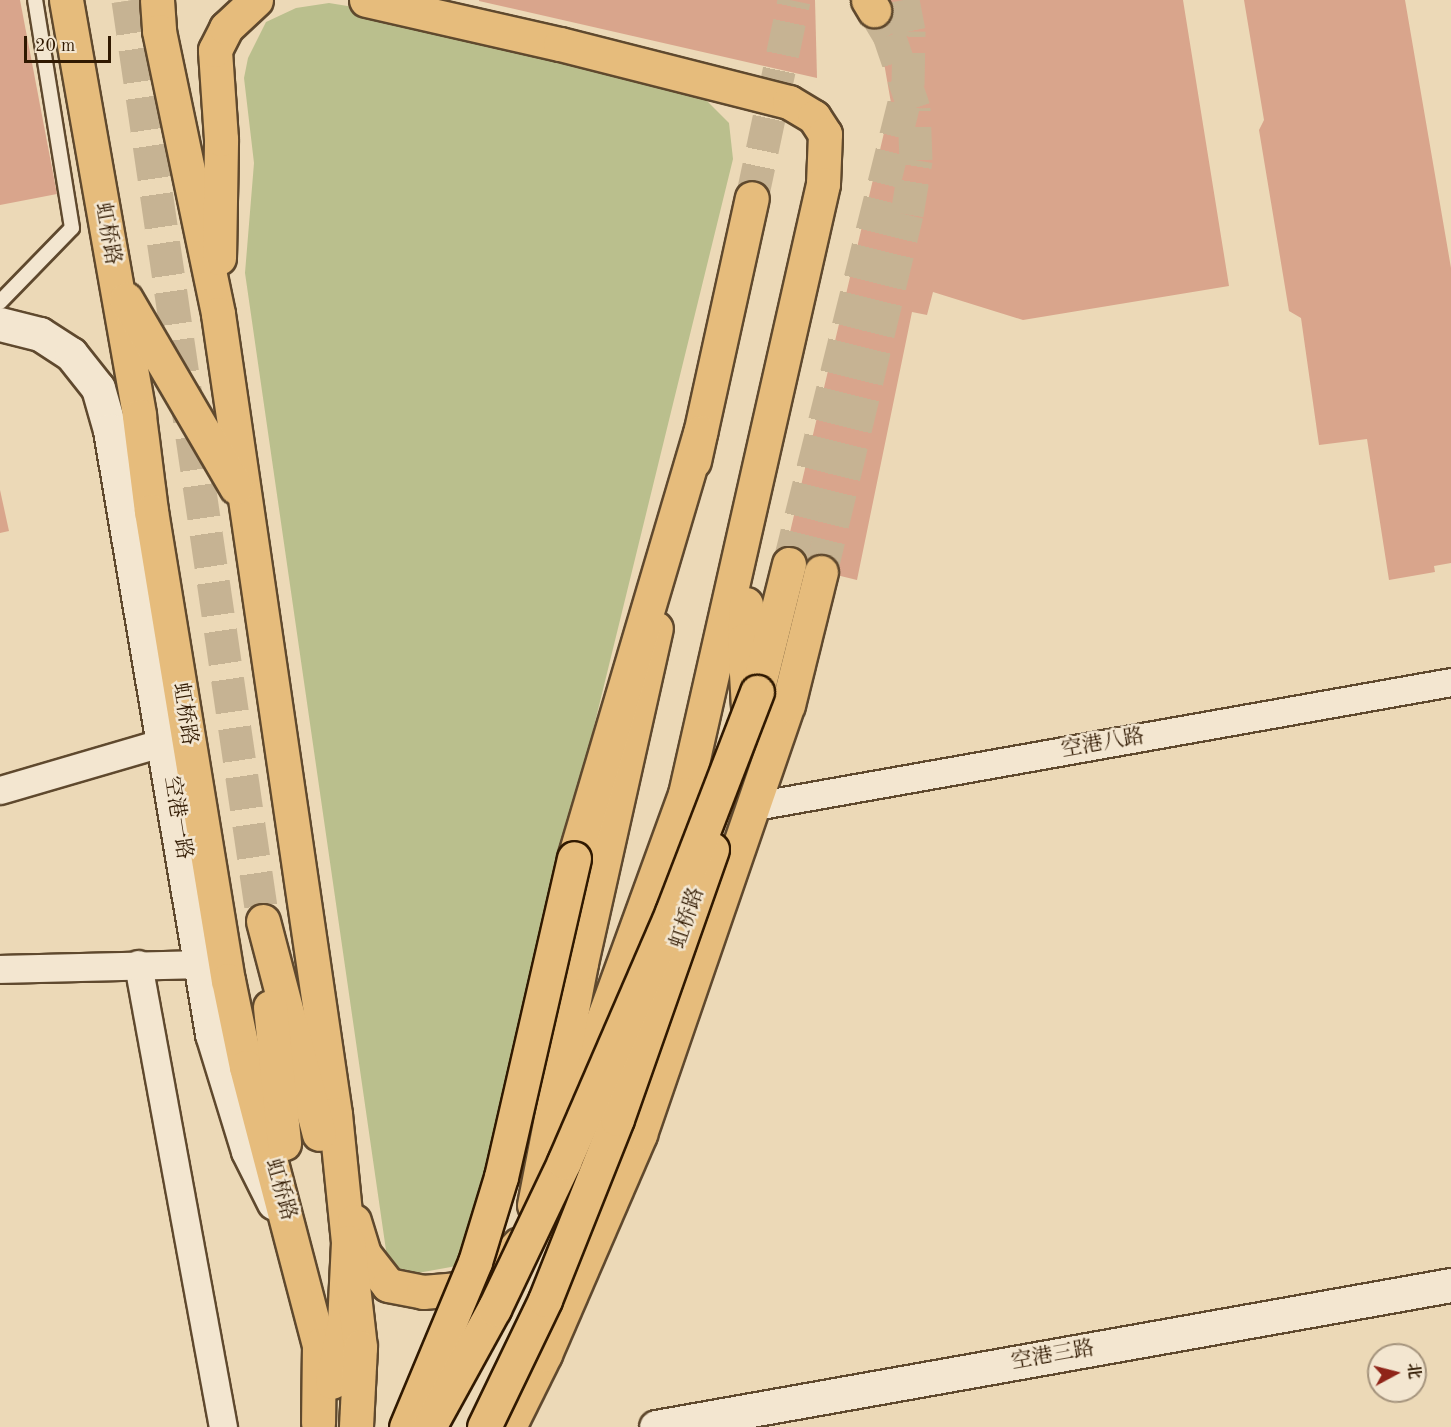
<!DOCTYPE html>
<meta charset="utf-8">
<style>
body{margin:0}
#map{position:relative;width:1451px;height:1427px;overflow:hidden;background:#ecd9b7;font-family:"Old Standard TT","Noto Serif SC",serif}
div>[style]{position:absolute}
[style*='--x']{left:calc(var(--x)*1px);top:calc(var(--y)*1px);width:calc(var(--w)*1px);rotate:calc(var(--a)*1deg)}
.green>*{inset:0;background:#babf8d}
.building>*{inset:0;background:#d9a58c}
.primary-tunnel>*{height:33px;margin-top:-16.5px;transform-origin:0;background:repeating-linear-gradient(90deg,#c6b393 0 33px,transparent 0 49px)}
.roads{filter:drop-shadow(2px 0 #5f492e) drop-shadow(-2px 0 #5f492e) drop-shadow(0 2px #5f492e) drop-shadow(0 -2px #5f492e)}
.service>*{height:14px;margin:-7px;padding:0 7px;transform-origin:7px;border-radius:7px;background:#f3e6d0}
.minor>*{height:27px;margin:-13.5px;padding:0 13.5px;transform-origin:13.5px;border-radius:13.5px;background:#f3e6d0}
.tertiary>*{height:33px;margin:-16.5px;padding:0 16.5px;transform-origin:16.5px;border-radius:16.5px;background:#f3e6d0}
.primary>*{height:33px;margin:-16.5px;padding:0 16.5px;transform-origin:16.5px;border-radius:16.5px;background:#e6bc7c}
.trunk>*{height:33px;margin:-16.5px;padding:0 16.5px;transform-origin:16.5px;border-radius:16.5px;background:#e6bc7c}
.bridges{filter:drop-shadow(2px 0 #301901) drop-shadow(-2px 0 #301901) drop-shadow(0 2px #301901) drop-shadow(0 -2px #301901)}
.primary-bridge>*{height:33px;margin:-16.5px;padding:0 16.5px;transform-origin:16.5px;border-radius:16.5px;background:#e6bc7c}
.trunk-bridge>*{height:33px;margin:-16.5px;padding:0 16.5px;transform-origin:16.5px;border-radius:16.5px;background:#e6bc7c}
span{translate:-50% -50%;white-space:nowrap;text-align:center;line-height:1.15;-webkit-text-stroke:5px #f3e6d0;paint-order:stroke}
.street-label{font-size:21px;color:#301901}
.north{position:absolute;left:1367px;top:1343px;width:60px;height:60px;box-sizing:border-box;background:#f3e6d0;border:2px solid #a5947d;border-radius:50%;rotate:83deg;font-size:16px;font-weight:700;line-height:24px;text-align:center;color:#301901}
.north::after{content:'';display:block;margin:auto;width:21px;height:27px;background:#8f2418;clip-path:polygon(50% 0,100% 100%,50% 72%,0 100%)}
.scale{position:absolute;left:24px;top:36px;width:87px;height:27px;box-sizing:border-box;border:3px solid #301901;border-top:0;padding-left:8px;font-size:18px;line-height:21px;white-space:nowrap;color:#301901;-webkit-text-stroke:4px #f3e6d0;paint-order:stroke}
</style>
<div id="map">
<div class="green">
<i style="clip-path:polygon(329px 3px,366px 9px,705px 99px,729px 123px,733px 159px,462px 1265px,390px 1278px,245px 273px,254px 163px,244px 78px,248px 58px,266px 22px,296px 8px)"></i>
</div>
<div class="building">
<i style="clip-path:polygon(0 0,20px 0,57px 194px,0 205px)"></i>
<i style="clip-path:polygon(479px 0,815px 0,817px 78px,479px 1px)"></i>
<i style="clip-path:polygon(873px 0,1183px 0,1229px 286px,1023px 320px,933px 292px,927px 315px,912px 312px,857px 580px,783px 562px,891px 103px)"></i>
<i style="clip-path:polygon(1244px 0,1405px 0,1451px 268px,1451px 563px,1434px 566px,1435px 572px,1389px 580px,1367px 439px,1319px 445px,1301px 318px,1289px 311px,1259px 130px,1264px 120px)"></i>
<i style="clip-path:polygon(0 490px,9px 531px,0 533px)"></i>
</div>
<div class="primary-tunnel">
<i style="--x:128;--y:0;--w:931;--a:81.66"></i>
<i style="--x:752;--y:198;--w:202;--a:-78"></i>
<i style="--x:789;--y:564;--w:494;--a:-76"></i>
<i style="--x:908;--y:85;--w:54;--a:-88.9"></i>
<i style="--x:909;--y:31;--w:32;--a:-101"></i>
<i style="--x:821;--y:572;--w:368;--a:-76.5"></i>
<i style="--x:907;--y:214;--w:55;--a:-80.5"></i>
<i style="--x:916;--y:160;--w:52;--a:-92.2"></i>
<i style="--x:914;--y:108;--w:77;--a:-108.9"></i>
<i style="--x:889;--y:35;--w:29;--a:-121"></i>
</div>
<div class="roads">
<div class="service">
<i style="--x:0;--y:302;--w:103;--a:-45.8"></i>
<i style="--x:72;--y:228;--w:231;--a:-99.2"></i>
</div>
<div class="minor">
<i style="--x:0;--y:790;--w:171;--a:-16.3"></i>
<i style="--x:755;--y:806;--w:707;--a:-10.1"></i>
<i style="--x:138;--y:964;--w:471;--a:79.6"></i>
<i style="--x:0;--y:969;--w:201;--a:-1.4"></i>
</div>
<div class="tertiary">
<i style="--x:0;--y:324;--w:41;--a:14"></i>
<i style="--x:40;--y:334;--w:37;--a:33"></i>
<i style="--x:71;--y:354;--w:43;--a:51.5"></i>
<i style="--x:98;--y:388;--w:44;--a:74.1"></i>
<i style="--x:110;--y:430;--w:613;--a:80.41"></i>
<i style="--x:212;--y:1034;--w:122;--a:72.9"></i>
<i style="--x:248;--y:1151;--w:58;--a:63.4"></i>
<i style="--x:656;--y:1427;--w:808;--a:-10.13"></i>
</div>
<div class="primary">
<i style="--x:66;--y:0;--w:422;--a:80"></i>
<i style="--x:139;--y:416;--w:96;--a:82.8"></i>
<i style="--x:151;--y:511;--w:475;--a:80.7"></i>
<i style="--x:228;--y:980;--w:89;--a:78.3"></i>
<i style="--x:246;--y:1067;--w:287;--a:75.3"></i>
<i style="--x:319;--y:1345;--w:78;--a:90.7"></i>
<i style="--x:157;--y:0;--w:31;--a:86"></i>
<i style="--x:159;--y:31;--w:289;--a:78.2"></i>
<i style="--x:218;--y:314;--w:809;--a:81.68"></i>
<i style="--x:335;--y:1114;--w:129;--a:84.2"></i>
<i style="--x:348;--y:1242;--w:81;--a:92.8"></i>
<i style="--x:344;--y:1323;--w:60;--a:101.5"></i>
<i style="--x:366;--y:0;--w:199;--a:12.8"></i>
<i style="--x:560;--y:44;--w:236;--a:14.2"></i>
<i style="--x:789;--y:102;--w:29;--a:31"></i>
<i style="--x:814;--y:117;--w:20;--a:57"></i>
<i style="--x:825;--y:134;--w:50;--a:92.3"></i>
<i style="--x:823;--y:184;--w:625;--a:102.75"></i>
<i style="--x:685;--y:794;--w:351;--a:110"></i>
<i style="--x:868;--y:0;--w:12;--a:59"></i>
<i style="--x:219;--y:258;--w:119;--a:-89"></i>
<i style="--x:221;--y:139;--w:89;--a:-93.9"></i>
<i style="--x:215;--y:50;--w:25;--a:-63"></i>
<i style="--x:226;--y:28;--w:41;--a:-43"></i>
<i style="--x:126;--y:299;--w:218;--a:59.7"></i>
<i style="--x:694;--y:461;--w:269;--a:-77.6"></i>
<i style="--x:746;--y:604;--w:36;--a:93"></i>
<i style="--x:744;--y:640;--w:83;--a:86.6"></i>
<i style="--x:757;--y:692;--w:132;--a:-76"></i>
<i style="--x:263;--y:921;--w:220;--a:75.3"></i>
<i style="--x:270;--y:1007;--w:137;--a:84.1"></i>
<i style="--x:534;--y:1205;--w:247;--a:-79"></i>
<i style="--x:581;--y:963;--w:343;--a:-77.4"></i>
<i style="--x:354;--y:1221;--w:34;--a:73"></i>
<i style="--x:364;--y:1254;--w:39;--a:52"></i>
<i style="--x:388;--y:1285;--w:36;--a:11"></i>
<i style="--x:423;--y:1292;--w:33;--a:-5"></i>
<i style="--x:456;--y:1289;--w:34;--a:-21"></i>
<i style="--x:488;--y:1277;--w:45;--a:-46.8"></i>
<i style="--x:509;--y:1427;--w:81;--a:-63.7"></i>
<i style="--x:545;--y:1354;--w:240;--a:-66.6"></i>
<i style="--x:640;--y:1134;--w:454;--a:-71"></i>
<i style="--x:788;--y:705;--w:137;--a:-76.1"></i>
</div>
<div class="trunk">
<i style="--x:574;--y:858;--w:444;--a:-73.5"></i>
<i style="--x:348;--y:1242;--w:106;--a:83.5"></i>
<i style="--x:360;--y:1347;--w:80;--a:92.9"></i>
</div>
</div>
<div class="bridges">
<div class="primary-bridge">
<i style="--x:484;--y:1427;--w:141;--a:-64.3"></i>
<i style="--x:545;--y:1300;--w:195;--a:-68.3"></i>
<i style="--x:617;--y:1119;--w:286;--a:-70.6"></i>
</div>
<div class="trunk-bridge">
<i style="--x:406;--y:1427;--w:179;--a:-67.3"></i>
<i style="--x:475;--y:1262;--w:89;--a:-73"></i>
<i style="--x:501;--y:1177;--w:327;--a:-77.1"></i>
<i style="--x:429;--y:1427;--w:135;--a:-61.2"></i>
<i style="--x:494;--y:1309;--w:163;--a:-64.5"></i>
<i style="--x:564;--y:1162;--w:272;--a:-66.6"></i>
<i style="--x:672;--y:912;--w:236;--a:-68.9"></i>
</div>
</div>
<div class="street-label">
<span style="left:107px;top:234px;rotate:80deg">虹桥路</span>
<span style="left:184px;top:714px;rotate:81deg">虹桥路</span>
<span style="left:1103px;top:744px;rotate:-10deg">空港八路</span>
<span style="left:177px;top:818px;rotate:81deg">空港一路</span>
<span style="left:688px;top:918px;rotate:-71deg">虹桥路</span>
<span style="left:280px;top:1190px;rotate:74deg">虹桥路</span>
<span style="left:1053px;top:1356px;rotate:-10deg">空港三路</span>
</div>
<div class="north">北</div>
<div class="scale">20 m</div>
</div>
